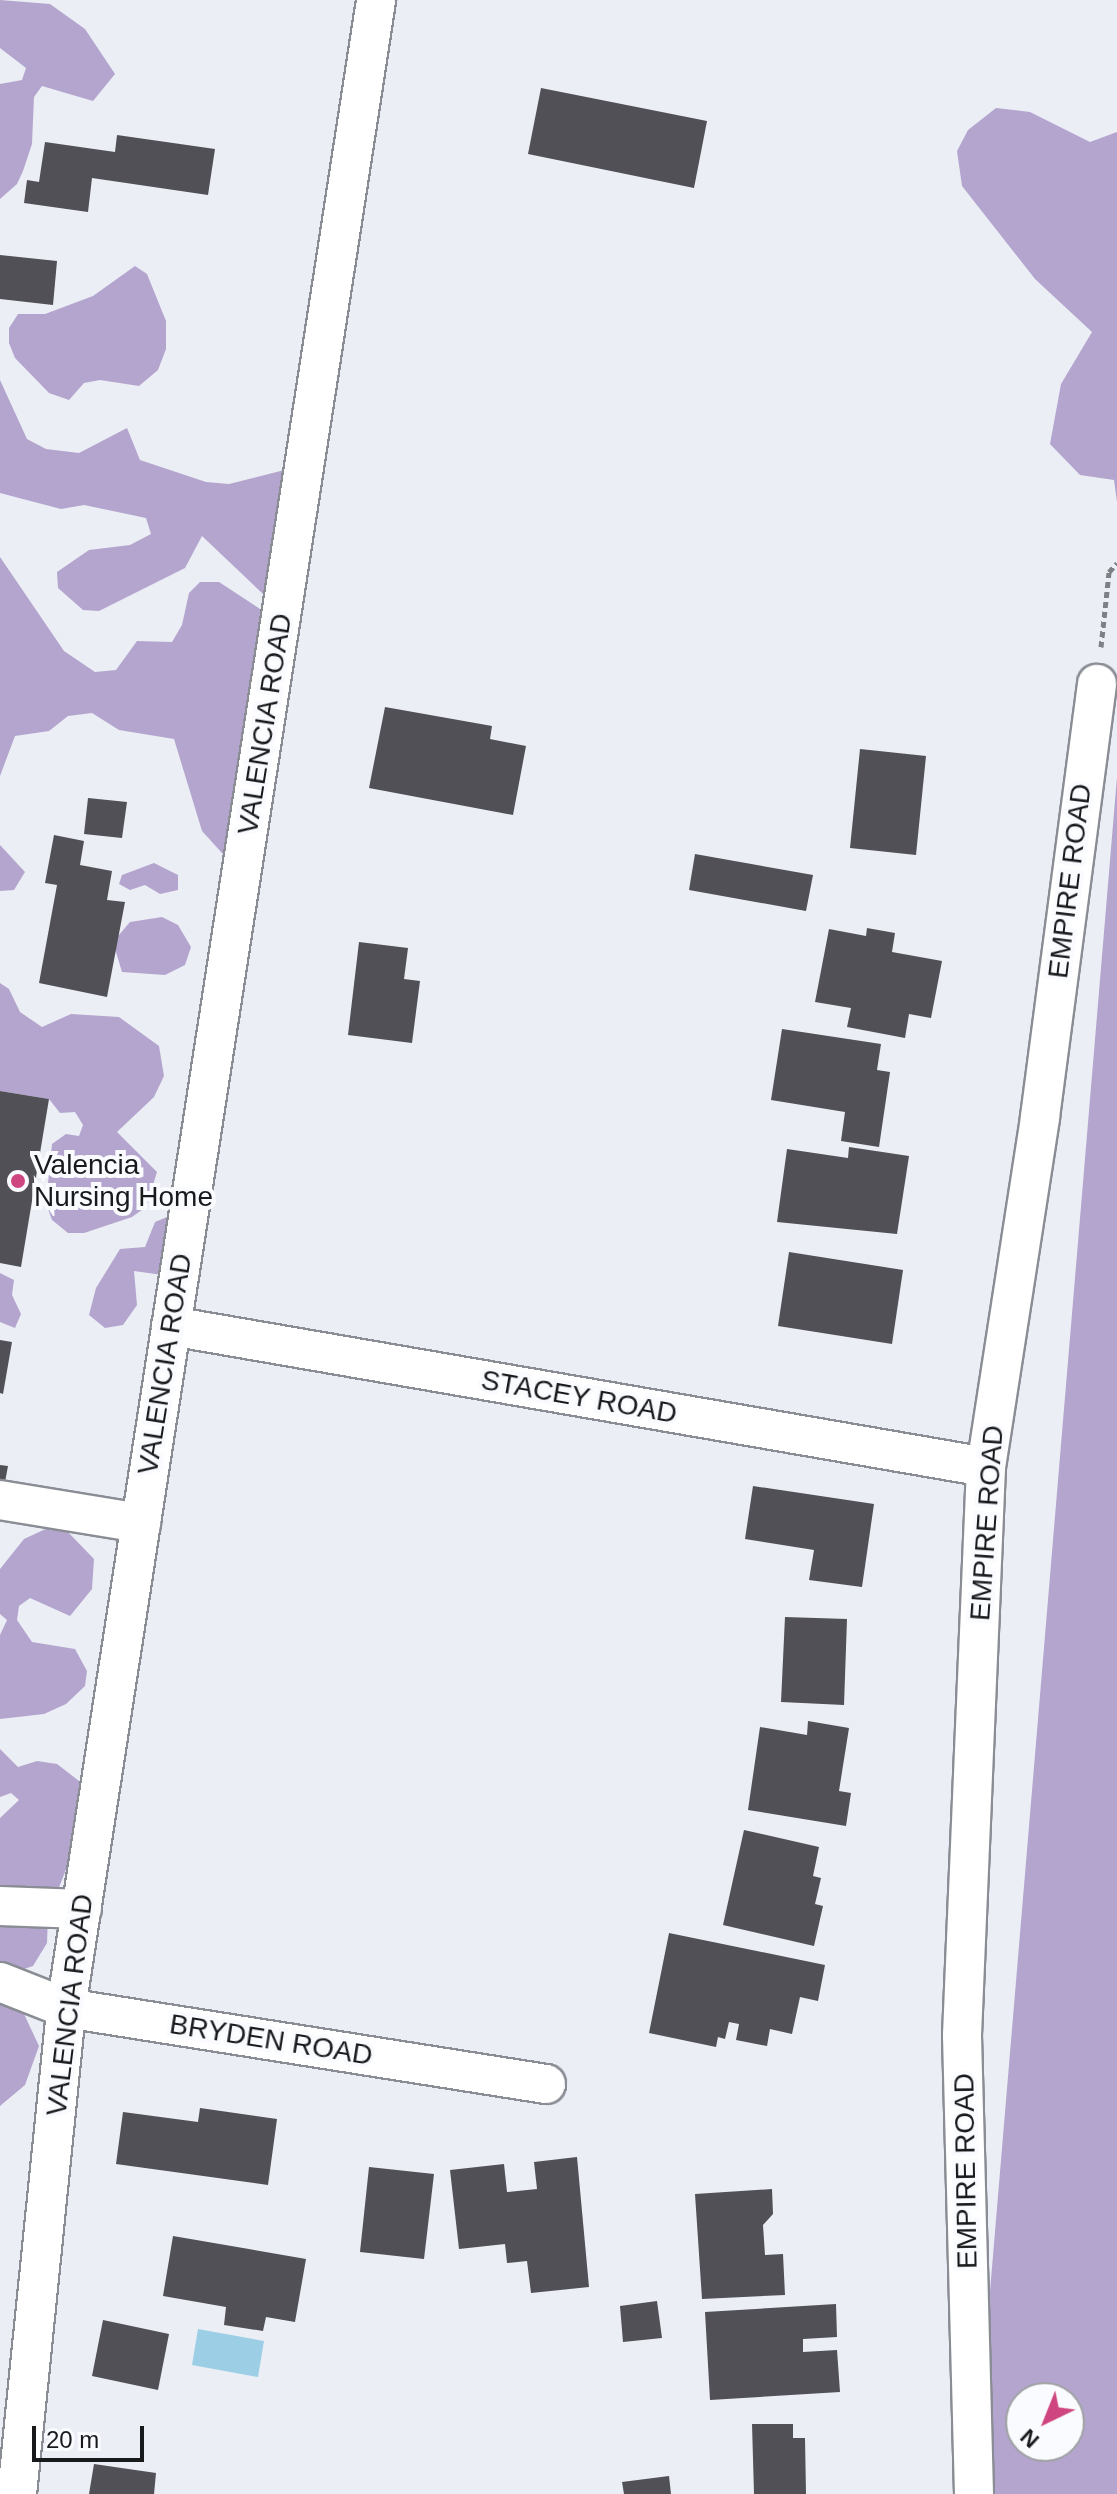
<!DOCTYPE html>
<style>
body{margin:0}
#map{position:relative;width:1117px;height:2494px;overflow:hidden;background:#ebeef5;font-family:Arial,sans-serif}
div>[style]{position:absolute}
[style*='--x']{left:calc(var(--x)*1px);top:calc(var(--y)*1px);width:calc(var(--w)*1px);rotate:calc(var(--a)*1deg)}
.forest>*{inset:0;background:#b4a5ce}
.water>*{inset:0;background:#9ccfe6}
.building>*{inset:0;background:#505056}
.path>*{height:5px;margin-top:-2.5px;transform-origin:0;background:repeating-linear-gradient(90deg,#7d8084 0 6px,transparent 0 10px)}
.roads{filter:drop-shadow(2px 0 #8a8d94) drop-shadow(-2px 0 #8a8d94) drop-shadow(0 2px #8a8d94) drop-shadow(0 -2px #8a8d94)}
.minor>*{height:38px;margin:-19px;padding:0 19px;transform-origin:19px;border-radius:19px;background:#fff}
.dots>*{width:22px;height:22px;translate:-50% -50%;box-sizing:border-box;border:4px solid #fafbfe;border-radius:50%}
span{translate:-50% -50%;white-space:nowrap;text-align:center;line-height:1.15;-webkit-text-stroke:8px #fafbfe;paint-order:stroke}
.street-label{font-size:28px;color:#17191b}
.poi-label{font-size:28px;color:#17191b}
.left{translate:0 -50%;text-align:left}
.north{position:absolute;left:1005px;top:2382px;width:80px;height:80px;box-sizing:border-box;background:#fafbfe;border:2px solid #9fa1a3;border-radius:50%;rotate:223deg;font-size:22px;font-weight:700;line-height:32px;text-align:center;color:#17191b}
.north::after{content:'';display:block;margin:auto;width:28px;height:36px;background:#ce457f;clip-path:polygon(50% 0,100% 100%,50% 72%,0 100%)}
.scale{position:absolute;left:32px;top:2426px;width:112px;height:36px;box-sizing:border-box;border:4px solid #17191b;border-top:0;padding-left:10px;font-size:24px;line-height:28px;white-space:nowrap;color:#17191b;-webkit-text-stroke:6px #fafbfe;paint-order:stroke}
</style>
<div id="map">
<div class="forest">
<i style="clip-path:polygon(0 0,50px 4px,85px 29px,115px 74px,93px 101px,42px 86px,34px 97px,32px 144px,23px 171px,17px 184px,0 199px,0 84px,22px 80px,26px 68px,0 48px)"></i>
<i style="clip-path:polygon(996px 108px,1030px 112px,1090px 142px,1117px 132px,1117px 502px,1114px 480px,1080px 475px,1050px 444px,1061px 384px,1092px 332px,1035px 279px,962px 186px,957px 151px,968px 130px)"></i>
<i style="clip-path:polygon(135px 266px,147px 274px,166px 321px,166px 349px,158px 370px,139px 386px,100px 380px,84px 383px,69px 400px,49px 393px,15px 358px,9px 343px,9px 328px,18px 314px,45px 314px,93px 296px)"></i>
<i style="clip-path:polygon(0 380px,27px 439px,46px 449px,79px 453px,127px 428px,140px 460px,206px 482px,229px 484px,304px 465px,282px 612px,202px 536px,185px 568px,99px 611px,83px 610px,58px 588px,57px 572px,89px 550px,130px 545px,151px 534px,146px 518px,84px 505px,61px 509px,0 493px)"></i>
<i style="clip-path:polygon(0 557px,64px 651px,95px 672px,116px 670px,137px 641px,172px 642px,182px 625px,189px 593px,200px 582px,219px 582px,280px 622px,241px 874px,202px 831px,174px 739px,119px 730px,92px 713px,68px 716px,49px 731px,15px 736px,0 776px)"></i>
<i style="clip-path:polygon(evenodd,1117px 777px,1117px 2494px,973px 2494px,1117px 777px,1021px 2398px,1069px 2398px,1069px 2446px,1021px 2446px,1021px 2398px)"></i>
<i style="clip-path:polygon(0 845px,25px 872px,14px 890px,0 891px)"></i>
<i style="clip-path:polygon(154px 863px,178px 875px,178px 890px,160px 894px,145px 885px,130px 890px,119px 884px,122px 875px)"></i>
<i style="clip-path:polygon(162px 917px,178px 925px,191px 947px,185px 965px,165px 975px,122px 972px,113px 942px,130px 922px)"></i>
<i style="clip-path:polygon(0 983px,9px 989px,20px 1012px,42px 1027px,71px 1014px,119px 1017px,159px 1046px,164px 1076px,154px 1097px,117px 1132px,157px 1172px,146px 1207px,132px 1217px,84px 1233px,68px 1233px,52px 1220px,46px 1203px,52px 1144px,66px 1134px,79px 1136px,83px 1125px,75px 1112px,60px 1113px,49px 1099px,0 1091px)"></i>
<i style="clip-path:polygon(167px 1217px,204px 1239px,202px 1264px,184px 1278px,134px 1271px,137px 1305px,123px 1325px,105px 1328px,89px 1315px,96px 1288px,120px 1249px,145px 1247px,155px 1222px)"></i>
<i style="clip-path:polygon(0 1273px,14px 1280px,12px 1295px,21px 1314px,15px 1328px,0 1322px)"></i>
<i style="clip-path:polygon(52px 1526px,65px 1529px,94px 1559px,92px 1589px,70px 1616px,30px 1598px,19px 1606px,17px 1620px,32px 1642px,75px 1649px,87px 1671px,85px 1686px,66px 1704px,44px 1714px,0 1719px,0 1635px,7px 1620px,0 1614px,0 1569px,24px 1539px)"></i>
<i style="clip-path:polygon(0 1749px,18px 1767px,37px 1761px,57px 1764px,83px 1784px,77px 1841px,48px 1916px,47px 1943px,33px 1966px,18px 1971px,0 1966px,0 1818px,19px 1800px,11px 1793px,0 1797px)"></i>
<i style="clip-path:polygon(0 2002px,24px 2014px,39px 2046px,25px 2085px,0 2106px)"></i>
</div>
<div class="water">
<i style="clip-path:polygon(198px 2329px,264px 2341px,258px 2377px,192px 2365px)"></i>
</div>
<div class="building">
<i style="clip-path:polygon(541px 88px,707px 121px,694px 188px,528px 154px)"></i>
<i style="clip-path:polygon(117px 135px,215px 149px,208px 195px,92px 178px,88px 212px,24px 203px,27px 180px,39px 182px,45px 142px,115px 152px)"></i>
<i style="clip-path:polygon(0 255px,57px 261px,53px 305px,0 299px)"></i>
<i style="clip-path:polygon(385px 707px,492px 726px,490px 739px,526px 746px,513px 815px,369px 788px)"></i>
<i style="clip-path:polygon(860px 749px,926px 756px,916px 855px,850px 848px)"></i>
<i style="clip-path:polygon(88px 798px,127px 802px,122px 838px,84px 834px)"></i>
<i style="clip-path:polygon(54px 835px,84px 841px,80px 865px,112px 871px,107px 900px,125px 902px,107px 997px,39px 983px,57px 885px,45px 883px)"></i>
<i style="clip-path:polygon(695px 854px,813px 875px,806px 911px,689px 890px)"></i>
<i style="clip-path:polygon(867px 928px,895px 933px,892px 952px,942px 961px,931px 1018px,909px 1014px,905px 1038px,847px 1027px,851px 1008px,815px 1002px,829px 929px,866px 936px)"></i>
<i style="clip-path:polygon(359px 942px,408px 948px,404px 979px,420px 981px,412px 1043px,348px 1035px)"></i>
<i style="clip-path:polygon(782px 1029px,881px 1044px,877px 1070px,890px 1072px,879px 1147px,841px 1141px,845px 1112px,771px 1100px)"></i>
<i style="clip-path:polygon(0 1091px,49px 1099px,21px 1267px,0 1263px)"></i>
<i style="clip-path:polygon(849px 1147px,909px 1156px,897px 1234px,777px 1222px,787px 1149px,848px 1158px)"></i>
<i style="clip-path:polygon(789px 1252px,903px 1270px,892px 1344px,778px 1326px)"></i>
<i style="clip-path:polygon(0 1340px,12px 1342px,3px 1394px,0 1393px)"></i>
<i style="clip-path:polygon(0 1465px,8px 1466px,5px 1482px,0 1481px)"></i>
<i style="clip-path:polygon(753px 1486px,874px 1504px,862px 1587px,809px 1580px,814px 1550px,745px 1539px)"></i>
<i style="clip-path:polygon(785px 1617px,847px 1619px,844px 1705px,781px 1702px)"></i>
<i style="clip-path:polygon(808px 1721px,849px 1728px,839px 1791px,851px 1793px,846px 1826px,748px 1810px,760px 1727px,807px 1735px)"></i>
<i style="clip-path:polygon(744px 1830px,819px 1847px,813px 1876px,821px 1878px,815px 1904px,823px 1906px,814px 1946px,723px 1925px)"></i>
<i style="clip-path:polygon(669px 1933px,825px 1965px,818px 2001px,800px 1997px,792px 2034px,770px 2029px,767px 2046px,736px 2040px,739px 2024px,729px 2022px,725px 2039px,718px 2037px,716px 2047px,649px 2033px)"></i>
<i style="clip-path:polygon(200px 2108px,277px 2119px,268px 2185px,116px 2164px,123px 2112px,198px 2122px)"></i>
<i style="clip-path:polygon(577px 2157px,589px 2287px,531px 2293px,527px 2261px,507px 2263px,505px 2244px,459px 2249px,450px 2170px,504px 2164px,507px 2192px,537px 2189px,534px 2162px)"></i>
<i style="clip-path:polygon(369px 2167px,434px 2174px,424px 2259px,360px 2252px)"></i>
<i style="clip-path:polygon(772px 2189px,773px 2214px,763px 2225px,765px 2255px,783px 2254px,785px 2295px,702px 2299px,695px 2194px)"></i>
<i style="clip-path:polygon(173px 2236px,306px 2259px,295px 2322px,266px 2317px,263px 2331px,224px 2325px,226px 2307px,163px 2296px)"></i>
<i style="clip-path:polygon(657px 2301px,662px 2338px,623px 2342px,620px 2306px)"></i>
<i style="clip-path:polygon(836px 2304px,837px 2337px,803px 2339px,803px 2352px,837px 2350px,840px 2392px,710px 2400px,705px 2312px)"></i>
<i style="clip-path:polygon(103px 2320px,169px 2334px,158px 2390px,92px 2376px)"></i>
<i style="clip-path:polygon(752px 2424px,793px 2424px,793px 2438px,805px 2438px,806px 2494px,754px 2494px)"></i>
<i style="clip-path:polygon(94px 2464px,156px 2473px,154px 2494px,89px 2494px)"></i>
<i style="clip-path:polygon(669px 2476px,671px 2494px,624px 2494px,622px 2482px)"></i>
</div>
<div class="path">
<i style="--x:1101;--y:647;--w:75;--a:-83.9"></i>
<i style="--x:1109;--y:572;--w:12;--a:-48"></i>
</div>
<div class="roads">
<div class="minor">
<i style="--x:171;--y:1326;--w:827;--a:9.82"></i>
<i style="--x:0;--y:1500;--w:143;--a:9.3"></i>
<i style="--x:0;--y:1906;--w:82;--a:2.1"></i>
<i style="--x:0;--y:1982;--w:71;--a:21.5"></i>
<i style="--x:66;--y:2008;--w:486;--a:9"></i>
<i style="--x:17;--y:2494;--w:488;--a:-84.2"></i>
<i style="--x:66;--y:2008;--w:2032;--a:-81.22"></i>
<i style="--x:974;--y:2494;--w:459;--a:-91.5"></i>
<i style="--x:962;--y:2035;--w:569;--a:-87.58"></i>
<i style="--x:986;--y:1467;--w:354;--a:-81.2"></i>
<i style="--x:1040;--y:1117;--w:437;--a:-82.5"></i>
</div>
</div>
<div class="dots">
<i style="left:18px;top:1181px;background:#ce457f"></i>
</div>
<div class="street-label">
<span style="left:265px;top:724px;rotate:-81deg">VALENCIA ROAD</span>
<span style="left:1070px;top:881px;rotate:-83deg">EMPIRE ROAD</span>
<span style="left:165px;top:1364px;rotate:-81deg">VALENCIA ROAD</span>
<span style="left:579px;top:1397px;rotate:10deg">STACEY ROAD</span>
<span style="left:987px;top:1523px;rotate:-86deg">EMPIRE ROAD</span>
<span style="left:70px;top:2005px;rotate:-83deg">VALENCIA ROAD</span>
<span style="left:271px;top:2040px;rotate:9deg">BRYDEN ROAD</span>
<span style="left:966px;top:2171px;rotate:-91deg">EMPIRE ROAD</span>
</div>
<div class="poi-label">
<span class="left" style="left:34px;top:1181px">Valencia<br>Nursing Home</span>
</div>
<div class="north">N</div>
<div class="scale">20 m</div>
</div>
